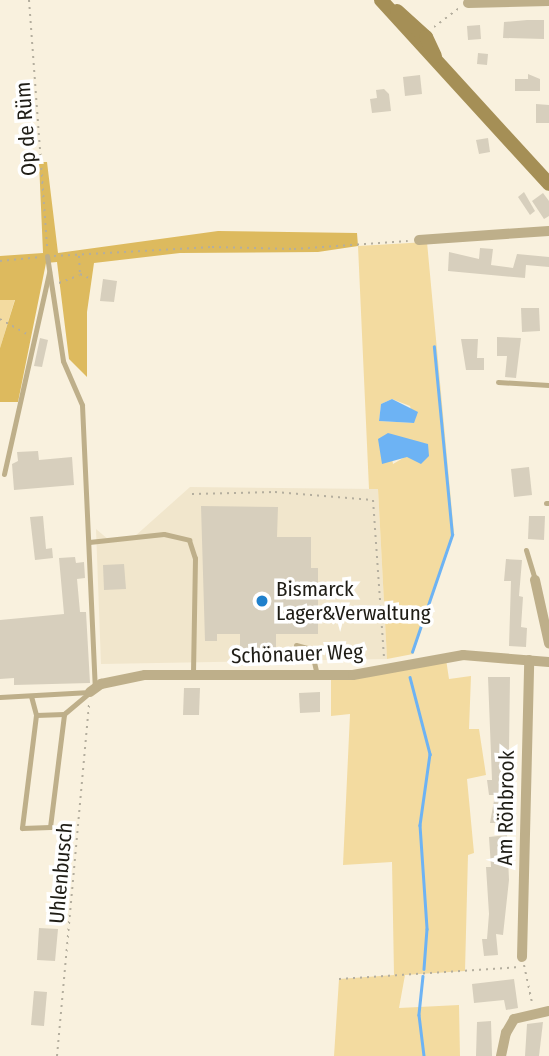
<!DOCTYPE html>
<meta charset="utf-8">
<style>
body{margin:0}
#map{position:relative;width:549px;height:1056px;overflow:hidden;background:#f9f1de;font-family:"Fira Sans Condensed",sans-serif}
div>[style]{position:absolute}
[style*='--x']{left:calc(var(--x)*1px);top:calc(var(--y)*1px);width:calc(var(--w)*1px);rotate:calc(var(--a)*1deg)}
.built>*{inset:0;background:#f1e6cc}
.green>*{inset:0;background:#f3dba0}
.forest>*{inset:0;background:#ddba5e}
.water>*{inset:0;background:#6db3f4}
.stream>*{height:2.5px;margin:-1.25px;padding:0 1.25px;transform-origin:1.25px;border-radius:1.25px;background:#6db3f4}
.building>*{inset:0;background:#d7cfbd}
.path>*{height:2px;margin-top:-1px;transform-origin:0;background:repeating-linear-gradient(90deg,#b4ae9e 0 2px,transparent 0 7px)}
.lane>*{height:5px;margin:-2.5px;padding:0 2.5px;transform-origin:2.5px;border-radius:2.5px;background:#beaf8a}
.street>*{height:10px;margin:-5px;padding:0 5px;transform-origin:5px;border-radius:5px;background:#beaf8a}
.secondary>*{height:14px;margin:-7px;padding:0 7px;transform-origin:7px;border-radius:7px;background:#a58f56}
.dots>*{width:19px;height:19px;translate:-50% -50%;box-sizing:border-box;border:4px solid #fff;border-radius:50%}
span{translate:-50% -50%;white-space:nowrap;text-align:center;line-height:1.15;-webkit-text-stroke:7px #fff;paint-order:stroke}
.street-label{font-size:21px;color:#1f1d16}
.poi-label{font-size:21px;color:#1f1d16}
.left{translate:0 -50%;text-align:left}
</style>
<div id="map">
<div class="built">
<i style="clip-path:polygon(190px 487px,378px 489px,387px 659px,101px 664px,96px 529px,109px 540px,134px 537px)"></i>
</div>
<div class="green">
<i style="clip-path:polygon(evenodd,427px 242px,454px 533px,413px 654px,387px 659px,378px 489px,369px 489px,358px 246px,427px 242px,392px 399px,410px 406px,414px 423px,379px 421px,381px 404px,392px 399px,427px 242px,388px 433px,398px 439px,427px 444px,393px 464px,388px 433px)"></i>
<i style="clip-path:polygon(15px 299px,0 348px,0 300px)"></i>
<i style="clip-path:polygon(446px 659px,449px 679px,471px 676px,469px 729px,479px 729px,486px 775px,467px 779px,474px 853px,468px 855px,465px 971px,405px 975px,399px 1008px,459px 1005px,460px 1056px,334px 1056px,339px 979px,394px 975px,392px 862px,343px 865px,350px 714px,331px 716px,331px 675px)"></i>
</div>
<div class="forest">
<i style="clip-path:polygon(39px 162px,47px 162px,58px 253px,218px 231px,357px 233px,358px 246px,318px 252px,180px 253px,94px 263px,87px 312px,87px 377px,69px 359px,57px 262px,46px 263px,18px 402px,0 402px,0 348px,15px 300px,0 300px,0 256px,43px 253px)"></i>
</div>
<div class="water">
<i style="clip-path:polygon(392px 399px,418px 412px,414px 423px,379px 421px,381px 404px)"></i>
<i style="clip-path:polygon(388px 433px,428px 444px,429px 456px,421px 464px,407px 457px,382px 464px,378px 439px)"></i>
</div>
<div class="stream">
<i style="--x:412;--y:652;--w:124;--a:-71.1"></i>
<i style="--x:452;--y:535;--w:189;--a:-95.5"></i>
<i style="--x:410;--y:677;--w:80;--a:75.4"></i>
<i style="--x:430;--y:754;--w:72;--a:98"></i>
<i style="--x:420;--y:825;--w:104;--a:86.1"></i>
<i style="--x:427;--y:929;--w:40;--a:94.3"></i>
<i style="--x:423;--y:976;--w:39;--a:96"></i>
<i style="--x:419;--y:1015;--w:41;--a:83"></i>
</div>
<div class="building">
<i style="clip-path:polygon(527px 20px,544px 20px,544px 39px,503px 38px,504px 22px)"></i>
<i style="clip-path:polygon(480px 25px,481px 39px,468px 40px,467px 26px)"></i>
<i style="clip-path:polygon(478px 53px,488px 54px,487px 65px,477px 64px)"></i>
<i style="clip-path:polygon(528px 74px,540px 79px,540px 91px,515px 91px,515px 79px,528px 79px)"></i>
<i style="clip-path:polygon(420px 75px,422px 94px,405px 96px,403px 77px)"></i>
<i style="clip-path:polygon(384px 89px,389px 94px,391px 111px,372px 113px,370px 99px,377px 98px,376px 90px)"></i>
<i style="clip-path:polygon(536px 104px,549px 105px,549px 123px,536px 123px)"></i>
<i style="clip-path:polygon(488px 138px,490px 152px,479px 154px,476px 140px)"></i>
<i style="clip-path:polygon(524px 192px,535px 211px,530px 215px,518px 197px)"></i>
<i style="clip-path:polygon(543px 193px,549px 201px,549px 216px,544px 219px,532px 201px)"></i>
<i style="clip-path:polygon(480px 248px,493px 249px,491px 265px,513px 268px,517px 254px,549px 257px,549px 267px,526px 265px,525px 278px,448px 271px,449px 252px,479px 259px)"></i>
<i style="clip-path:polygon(103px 279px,117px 281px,114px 302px,100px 301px)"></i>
<i style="clip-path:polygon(521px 308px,539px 308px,540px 331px,522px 332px)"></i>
<i style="clip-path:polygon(497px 337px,521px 338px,516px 378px,505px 377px,507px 356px,497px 356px)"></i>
<i style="clip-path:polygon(40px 338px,48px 340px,42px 367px,34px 366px)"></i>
<i style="clip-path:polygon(461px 339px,478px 339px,477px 358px,484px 358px,484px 370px,466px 370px)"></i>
<i style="clip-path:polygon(38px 451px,39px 460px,72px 457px,74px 485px,14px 490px,12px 464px,18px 461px,17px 452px)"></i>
<i style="clip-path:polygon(529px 467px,532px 495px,514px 497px,511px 469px)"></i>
<i style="clip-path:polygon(201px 506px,278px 507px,277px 537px,311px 537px,311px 568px,318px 568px,318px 634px,276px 634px,276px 649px,240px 649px,240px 634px,217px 634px,217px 641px,205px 641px)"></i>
<i style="clip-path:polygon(43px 516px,46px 549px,52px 548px,53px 558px,35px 560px,30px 517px)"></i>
<i style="clip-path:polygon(529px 516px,545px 516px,544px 540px,528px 539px)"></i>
<i style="clip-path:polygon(75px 557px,76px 563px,84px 562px,85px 578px,77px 579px,80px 612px,86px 612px,90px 683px,14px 685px,14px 678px,0 679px,0 620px,64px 614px,59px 558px)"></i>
<i style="clip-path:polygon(506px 559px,522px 560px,519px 596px,523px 597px,521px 627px,527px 628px,526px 647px,509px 646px,511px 581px,504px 581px)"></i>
<i style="clip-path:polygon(124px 564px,126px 589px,104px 590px,103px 565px)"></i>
<i style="clip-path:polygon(488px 677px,510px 677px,508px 823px,490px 823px,495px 795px,489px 795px,487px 780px,492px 780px)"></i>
<i style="clip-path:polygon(184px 688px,200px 688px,199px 715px,183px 715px)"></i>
<i style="clip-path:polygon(320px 692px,320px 712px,300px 713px,299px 693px)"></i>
<i style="clip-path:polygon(507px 835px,509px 880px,503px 935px,496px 934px,498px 955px,484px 956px,482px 939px,487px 939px,489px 914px,486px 867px,491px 867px,489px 837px)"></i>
<i style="clip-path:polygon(39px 928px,58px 929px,55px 961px,37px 960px)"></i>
<i style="clip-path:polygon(514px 979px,518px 1008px,506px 1010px,504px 1000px,474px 1003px,472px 984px)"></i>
<i style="clip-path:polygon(34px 991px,47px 992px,44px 1026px,31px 1025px)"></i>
<i style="clip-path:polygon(491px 1021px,492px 1056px,476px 1056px,477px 1022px)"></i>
<i style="clip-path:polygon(543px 1022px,539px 1056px,525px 1056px,527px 1024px)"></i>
</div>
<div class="path">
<i style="--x:29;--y:0;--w:249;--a:85.8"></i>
<i style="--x:434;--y:27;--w:34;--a:-37"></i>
<i style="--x:54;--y:256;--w:158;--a:-3.3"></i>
<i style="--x:212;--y:247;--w:82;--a:1.4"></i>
<i style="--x:294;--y:249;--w:114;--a:-4"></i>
<i style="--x:79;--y:256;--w:18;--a:87"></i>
<i style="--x:80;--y:274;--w:12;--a:24"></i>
<i style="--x:0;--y:261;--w:41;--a:-5.6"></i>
<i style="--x:59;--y:283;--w:22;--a:-21"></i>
<i style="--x:0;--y:319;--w:31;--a:29"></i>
<i style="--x:192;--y:494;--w:83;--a:-1.4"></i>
<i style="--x:275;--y:492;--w:98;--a:4.7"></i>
<i style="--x:373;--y:500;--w:159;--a:86"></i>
<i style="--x:524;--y:965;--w:40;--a:78"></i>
<i style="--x:339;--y:979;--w:181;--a:-3.8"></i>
<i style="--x:57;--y:1056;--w:356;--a:-84.8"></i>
</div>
<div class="lane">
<i style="--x:47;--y:256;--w:106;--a:81.3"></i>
<i style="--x:63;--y:361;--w:48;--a:66.6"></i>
<i style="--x:82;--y:405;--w:283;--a:87.4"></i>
<i style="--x:498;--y:382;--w:51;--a:3.4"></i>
<i style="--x:4;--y:474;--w:207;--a:-77.4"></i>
<i style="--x:546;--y:503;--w:3;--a:0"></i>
<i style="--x:89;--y:542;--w:75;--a:-6.1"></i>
<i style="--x:164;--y:534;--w:26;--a:13"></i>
<i style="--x:189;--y:540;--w:19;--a:72"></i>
<i style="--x:195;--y:558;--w:118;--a:91"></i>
<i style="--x:526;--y:550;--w:31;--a:73"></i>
<i style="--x:296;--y:645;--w:16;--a:15"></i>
<i style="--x:311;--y:649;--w:27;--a:77"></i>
<i style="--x:31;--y:696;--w:20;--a:75"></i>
<i style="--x:0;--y:697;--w:90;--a:-3.2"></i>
<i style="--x:64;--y:714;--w:28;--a:178"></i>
<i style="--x:36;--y:715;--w:114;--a:97.1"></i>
<i style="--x:22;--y:828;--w:28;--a:-2"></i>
<i style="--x:50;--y:827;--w:114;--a:-82.9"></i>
<i style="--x:64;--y:714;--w:34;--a:-40"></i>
</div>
<div class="street">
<i style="--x:468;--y:3;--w:81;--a:-1.4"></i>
<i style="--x:419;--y:240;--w:130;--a:-4"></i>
<i style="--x:535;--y:580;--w:65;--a:77.5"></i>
<i style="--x:90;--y:692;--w:14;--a:-36"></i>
<i style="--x:101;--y:684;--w:45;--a:-11.6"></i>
<i style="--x:145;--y:675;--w:208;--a:0"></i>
<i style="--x:353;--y:675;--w:112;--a:-10.3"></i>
<i style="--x:463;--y:655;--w:86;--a:4.7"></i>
<i style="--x:522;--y:957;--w:297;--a:-88.6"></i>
<i style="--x:501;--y:1056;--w:24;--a:-78"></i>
<i style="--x:506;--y:1033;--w:16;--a:-60"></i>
<i style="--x:514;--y:1019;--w:36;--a:-13"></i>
</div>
<div class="secondary">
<i style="--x:381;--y:0;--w:249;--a:47.6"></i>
<i style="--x:397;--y:11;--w:39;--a:42"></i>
<i style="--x:426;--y:37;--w:21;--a:65"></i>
</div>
<div class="dots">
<i style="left:262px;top:601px;background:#1f80cc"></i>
</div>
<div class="street-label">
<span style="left:26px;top:129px;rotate:-94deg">Op de Rüm</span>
<span style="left:297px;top:654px;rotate:-2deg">Schönauer Weg</span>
<span style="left:506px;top:808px;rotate:-89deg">Am Röhbrook</span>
<span style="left:61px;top:873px;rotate:-85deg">Uhlenbusch</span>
</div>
<div class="poi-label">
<span class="left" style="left:276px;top:601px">Bismarck<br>Lager&amp;Verwaltung</span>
</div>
</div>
